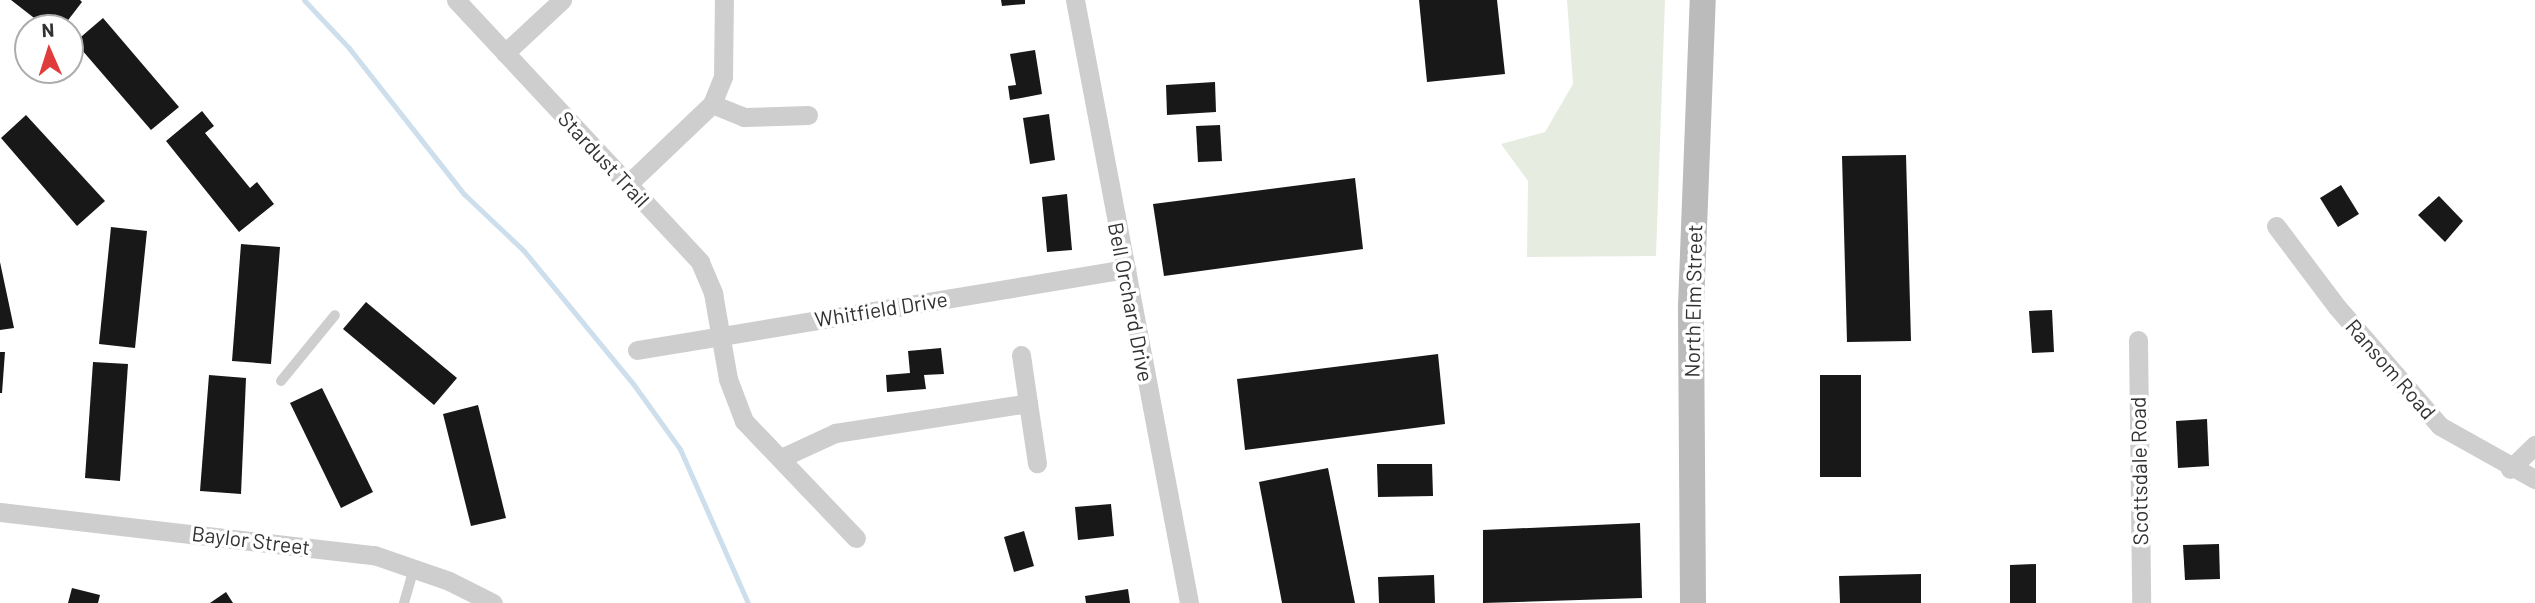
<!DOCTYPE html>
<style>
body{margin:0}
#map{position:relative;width:2535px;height:603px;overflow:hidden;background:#fff;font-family:Barlow,sans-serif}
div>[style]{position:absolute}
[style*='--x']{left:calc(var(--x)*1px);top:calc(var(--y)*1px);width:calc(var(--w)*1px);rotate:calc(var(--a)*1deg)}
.green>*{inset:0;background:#e6ede0}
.stream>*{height:5px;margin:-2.5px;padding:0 2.5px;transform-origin:2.5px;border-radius:2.5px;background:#cddeec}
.building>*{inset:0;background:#181818}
.lane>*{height:10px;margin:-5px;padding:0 5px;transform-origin:5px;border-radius:5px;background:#cecece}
.street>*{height:19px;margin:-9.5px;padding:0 9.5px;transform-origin:9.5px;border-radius:9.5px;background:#cecece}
.secondary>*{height:26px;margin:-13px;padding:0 13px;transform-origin:13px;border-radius:13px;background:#bbb}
span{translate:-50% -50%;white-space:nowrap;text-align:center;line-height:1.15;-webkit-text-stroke:7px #fff;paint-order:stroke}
.street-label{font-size:21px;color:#313131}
.north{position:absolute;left:14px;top:14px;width:70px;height:70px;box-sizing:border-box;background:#fff;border:2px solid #adadad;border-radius:50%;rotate:357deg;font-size:19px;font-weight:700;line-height:28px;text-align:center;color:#313131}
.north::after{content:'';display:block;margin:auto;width:24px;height:32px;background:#e03c3b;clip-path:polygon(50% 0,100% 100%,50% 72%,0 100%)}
</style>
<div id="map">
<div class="green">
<i style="clip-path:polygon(1567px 0,1665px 0,1656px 256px,1527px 257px,1528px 181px,1501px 144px,1545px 132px,1573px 84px)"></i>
</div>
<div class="stream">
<i style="--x:304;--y:0;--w:66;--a:46.8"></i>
<i style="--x:349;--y:48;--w:186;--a:51.8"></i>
<i style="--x:464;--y:194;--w:83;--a:43.5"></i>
<i style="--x:524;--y:251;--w:173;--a:50.6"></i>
<i style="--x:634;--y:385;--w:79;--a:54.3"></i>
<i style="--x:680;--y:449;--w:168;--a:66.2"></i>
</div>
<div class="building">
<i style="clip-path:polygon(11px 0,80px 0,82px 2px,62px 28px,47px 28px)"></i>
<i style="clip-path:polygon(1001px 0,1025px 0,1025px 4px,1002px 6px)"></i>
<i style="clip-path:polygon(1419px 0,1497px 0,1505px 74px,1427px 82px)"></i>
<i style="clip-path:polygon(103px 18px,179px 107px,151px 130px,75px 42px)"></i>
<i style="clip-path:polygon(1035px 50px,1042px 94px,1010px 100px,1008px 86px,1016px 85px,1010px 54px)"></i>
<i style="clip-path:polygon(1215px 82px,1216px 112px,1167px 115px,1166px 85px)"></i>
<i style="clip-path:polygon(202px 111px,214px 126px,205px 133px,250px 188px,257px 182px,274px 204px,239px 232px,166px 141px)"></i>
<i style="clip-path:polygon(1049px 114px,1055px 160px,1030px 164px,1023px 118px)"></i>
<i style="clip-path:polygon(26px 115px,105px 201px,77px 226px,1px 138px)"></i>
<i style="clip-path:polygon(1220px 125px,1222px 161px,1198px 162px,1196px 126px)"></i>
<i style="clip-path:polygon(1906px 155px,1911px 341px,1847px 342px,1842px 156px)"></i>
<i style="clip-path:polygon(1355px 178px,1363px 249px,1164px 276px,1153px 204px)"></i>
<i style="clip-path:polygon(2341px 185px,2359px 214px,2338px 227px,2320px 198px)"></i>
<i style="clip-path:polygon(1067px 194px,1072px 250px,1047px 252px,1042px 197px)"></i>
<i style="clip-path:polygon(2439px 196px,2463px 221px,2445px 242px,2418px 215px)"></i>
<i style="clip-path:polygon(111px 227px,147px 231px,135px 348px,99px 344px)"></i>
<i style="clip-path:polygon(241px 244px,280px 247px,271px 364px,232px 361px)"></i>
<i style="clip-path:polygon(0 262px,14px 328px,0 330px)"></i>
<i style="clip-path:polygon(366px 302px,457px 378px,434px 405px,343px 329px)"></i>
<i style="clip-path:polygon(2052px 310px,2054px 352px,2032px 353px,2029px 311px)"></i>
<i style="clip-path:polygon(941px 348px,944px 374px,924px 375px,926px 389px,887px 392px,886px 375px,910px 373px,908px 351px)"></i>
<i style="clip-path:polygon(0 352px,5px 352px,2px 393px,0 393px)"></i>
<i style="clip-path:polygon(1438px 354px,1445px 424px,1245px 450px,1237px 379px)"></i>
<i style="clip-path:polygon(93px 362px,128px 364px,120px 481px,85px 478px)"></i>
<i style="clip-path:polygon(209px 375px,246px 378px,241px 494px,200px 491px)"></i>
<i style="clip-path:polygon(1820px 375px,1861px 375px,1861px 477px,1820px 477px)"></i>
<i style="clip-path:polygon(322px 388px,373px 492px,341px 508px,290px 403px)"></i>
<i style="clip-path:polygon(478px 405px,506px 518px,471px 526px,443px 414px)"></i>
<i style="clip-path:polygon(2207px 419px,2209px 466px,2178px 468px,2176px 421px)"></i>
<i style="clip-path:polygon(1377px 464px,1432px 464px,1433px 496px,1378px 497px)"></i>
<i style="clip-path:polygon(1328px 468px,1355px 603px,1282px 603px,1259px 482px)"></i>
<i style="clip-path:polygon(1111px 504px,1114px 536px,1078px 540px,1075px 507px)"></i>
<i style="clip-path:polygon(1640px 523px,1642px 598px,1483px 603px,1483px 530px)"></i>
<i style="clip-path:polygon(1024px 531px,1034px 566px,1014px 572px,1004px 537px)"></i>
<i style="clip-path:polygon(2219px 544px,2220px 579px,2185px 580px,2183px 545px)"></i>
<i style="clip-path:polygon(2036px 564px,2036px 603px,2010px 603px,2010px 565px)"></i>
<i style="clip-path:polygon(1921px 574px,1921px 603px,1840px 603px,1839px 576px)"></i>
<i style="clip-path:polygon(1434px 575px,1435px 603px,1379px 603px,1378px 577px)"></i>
<i style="clip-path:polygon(72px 588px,100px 595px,98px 603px,68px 603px)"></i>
<i style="clip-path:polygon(1128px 589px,1130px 603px,1086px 603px,1085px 596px)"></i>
<i style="clip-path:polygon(226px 592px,233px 603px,210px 603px)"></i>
</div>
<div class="lane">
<i style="--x:281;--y:381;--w:85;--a:-50.7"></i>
<i style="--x:404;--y:603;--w:35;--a:-74"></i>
</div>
<div class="street">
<i style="--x:456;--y:0;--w:358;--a:47"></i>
<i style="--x:700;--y:262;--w:34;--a:67"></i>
<i style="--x:713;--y:293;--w:87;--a:80.1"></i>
<i style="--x:728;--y:379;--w:45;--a:69.1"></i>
<i style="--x:744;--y:421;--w:162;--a:46.3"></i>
<i style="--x:1075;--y:0;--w:614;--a:79.29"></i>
<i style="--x:505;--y:53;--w:78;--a:-42.9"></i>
<i style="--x:712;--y:104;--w:35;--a:22"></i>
<i style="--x:744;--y:117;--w:64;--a:-1.8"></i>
<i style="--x:628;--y:184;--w:116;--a:-43.6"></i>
<i style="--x:712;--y:104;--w:29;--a:-68"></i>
<i style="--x:723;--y:77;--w:77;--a:-89.3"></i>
<i style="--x:2276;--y:226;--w:101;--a:53"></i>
<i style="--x:2337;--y:307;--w:157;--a:49.1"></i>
<i style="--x:2440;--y:426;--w:109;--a:29.2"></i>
<i style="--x:2138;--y:340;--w:263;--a:89.3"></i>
<i style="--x:637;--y:350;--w:496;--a:-9.4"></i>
<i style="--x:1021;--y:355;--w:49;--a:81.7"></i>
<i style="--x:781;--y:458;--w:60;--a:-24.8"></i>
<i style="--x:835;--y:433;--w:195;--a:-8.8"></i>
<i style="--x:1028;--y:403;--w:61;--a:81.5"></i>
<i style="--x:2510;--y:469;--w:35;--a:-44"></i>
<i style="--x:0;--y:512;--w:376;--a:6.6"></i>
<i style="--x:374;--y:555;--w:79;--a:19.1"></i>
<i style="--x:449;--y:581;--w:49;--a:26.6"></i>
</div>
<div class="secondary">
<i style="--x:1693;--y:603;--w:297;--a:-90.4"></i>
<i style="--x:1691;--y:306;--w:306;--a:-87.8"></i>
</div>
<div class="street-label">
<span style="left:604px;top:159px;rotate:47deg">Stardust Trail</span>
<span style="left:1693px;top:301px;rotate:-89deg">North Elm Street</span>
<span style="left:1131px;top:302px;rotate:79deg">Bell Orchard Drive</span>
<span style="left:881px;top:309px;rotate:-9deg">Whitfield Drive</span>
<span style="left:2391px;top:369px;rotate:49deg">Ransom Road</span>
<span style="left:2139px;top:471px;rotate:-91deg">Scottsdale Road</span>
<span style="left:251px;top:540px;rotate:7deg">Baylor Street</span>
</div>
<div class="north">N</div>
</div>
